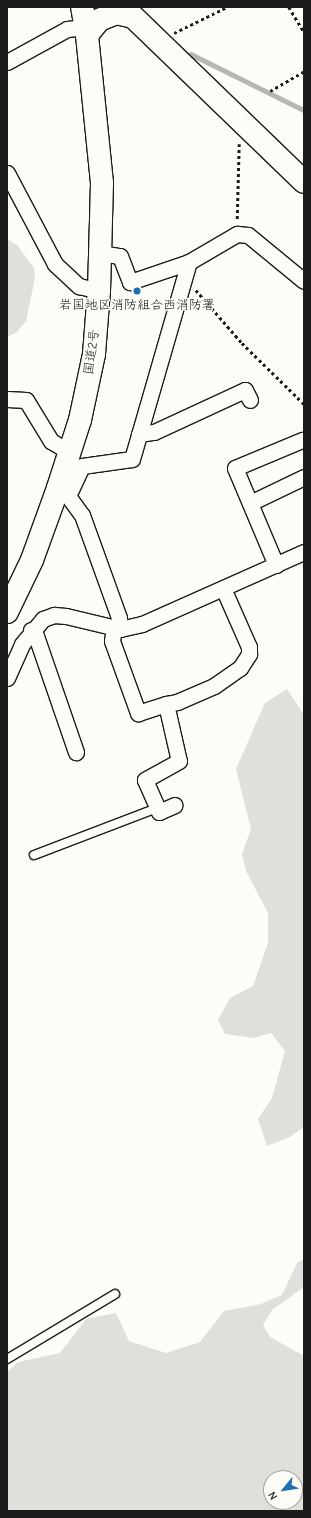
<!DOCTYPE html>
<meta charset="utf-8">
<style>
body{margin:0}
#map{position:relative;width:311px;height:1518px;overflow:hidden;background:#fdfcf7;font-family:"Comic Neue","Klee One",sans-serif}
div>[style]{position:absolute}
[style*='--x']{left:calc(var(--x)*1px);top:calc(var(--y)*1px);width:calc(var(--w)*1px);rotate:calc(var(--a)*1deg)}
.green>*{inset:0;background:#e0dfdb}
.stream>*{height:4.5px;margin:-2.25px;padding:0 2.25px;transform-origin:2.25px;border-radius:2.25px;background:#b7b6b2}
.path>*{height:2.5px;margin-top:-1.25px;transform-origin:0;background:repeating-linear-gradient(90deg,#1c1c1c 0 3px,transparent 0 6px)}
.roads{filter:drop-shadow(1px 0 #1c1c1c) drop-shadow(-1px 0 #1c1c1c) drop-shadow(0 1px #1c1c1c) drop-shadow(0 -1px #1c1c1c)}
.lane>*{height:8px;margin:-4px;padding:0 4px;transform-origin:4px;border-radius:4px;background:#fdfcf7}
.street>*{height:15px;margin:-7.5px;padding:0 7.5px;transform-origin:7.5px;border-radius:7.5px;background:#fdfcf7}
.secondary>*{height:22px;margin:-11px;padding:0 11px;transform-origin:11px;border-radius:11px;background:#fdfcf7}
.highway>*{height:22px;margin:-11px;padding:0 11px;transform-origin:11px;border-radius:11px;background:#fdfcf7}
.dots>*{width:11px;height:11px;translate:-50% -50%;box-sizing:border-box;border:2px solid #fdfcf7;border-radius:50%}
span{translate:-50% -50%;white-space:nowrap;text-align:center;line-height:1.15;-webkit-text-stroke:3px #fdfcf7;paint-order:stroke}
.poi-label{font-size:13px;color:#1c1c1c}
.street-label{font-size:13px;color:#1c1c1c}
.frame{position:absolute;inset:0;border:8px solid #1c1c1c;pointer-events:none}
.north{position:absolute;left:263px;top:1470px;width:40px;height:40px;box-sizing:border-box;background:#fdfcf7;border:1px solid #a3a29f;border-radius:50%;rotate:240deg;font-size:11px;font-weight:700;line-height:16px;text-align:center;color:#1c1c1c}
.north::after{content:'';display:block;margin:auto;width:14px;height:18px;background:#1f6fb2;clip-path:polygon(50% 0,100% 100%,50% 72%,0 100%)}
</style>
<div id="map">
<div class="green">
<i style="clip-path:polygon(7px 239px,17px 245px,34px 268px,35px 278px,26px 321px,17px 332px,7px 337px)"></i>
<i style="clip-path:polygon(287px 689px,304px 715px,304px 1127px,290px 1137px,267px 1146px,258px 1119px,272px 1098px,285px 1051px,271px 1033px,254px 1038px,225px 1034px,218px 1020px,230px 998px,253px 986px,268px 943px,268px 913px,246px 871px,242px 854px,251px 829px,236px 769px,265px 703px)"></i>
<i style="clip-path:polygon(evenodd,304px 1259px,304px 1287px,272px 1310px,263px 1325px,270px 1337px,304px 1356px,304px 1511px,7px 1511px,7px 1372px,18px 1362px,60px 1353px,86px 1319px,116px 1313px,129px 1341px,166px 1353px,200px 1342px,224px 1311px,261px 1304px,282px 1295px,297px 1263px,304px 1259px,271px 1478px,295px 1478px,295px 1502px,271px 1502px,271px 1478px)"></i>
</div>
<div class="stream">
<i style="--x:191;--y:54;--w:126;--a:26.4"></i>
</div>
<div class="path">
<i style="--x:289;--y:7;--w:29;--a:59"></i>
<i style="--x:174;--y:33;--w:59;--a:-26.1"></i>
<i style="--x:270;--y:91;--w:39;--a:-30"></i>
<i style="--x:237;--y:219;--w:75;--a:-88.5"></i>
<i style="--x:196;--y:290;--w:70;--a:49"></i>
<i style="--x:242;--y:343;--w:87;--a:44.5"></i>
</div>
<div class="roads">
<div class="lane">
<i style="--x:34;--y:855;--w:132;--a:-20.9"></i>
<i style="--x:7;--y:1359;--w:126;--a:-31"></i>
</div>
<div class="street">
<i style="--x:7;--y:62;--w:68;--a:-28.8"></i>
<i style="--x:67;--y:29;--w:19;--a:-6"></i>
<i style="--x:7;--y:173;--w:103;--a:62.2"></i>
<i style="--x:55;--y:264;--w:33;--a:43"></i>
<i style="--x:79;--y:286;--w:21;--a:14"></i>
<i style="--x:100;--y:253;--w:20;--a:9"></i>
<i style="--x:120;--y:256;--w:28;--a:69"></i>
<i style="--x:130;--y:282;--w:62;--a:-18.7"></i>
<i style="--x:189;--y:262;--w:56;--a:-30.3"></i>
<i style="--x:237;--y:234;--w:11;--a:5"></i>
<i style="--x:248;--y:235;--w:72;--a:39.4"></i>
<i style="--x:7;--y:399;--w:19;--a:3"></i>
<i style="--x:26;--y:400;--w:48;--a:58.6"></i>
<i style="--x:51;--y:441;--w:21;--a:31"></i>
<i style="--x:139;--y:434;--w:15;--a:-8"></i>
<i style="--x:154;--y:432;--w:100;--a:-24.8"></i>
<i style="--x:245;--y:390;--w:11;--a:63"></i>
<i style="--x:58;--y:488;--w:13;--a:39"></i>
<i style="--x:68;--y:496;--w:24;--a:54"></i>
<i style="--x:82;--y:515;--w:109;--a:70.2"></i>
<i style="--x:119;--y:618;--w:11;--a:85"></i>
<i style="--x:120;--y:629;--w:23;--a:-13"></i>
<i style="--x:142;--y:624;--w:177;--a:-24"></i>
<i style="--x:68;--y:496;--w:33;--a:-65"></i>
<i style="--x:82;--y:466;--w:50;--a:-8"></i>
<i style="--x:132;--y:459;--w:205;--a:-73.9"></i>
<i style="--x:250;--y:503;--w:60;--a:-25.7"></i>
<i style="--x:276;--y:565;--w:105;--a:-112.9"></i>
<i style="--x:235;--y:468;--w:73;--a:-22.7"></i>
<i style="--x:114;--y:628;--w:13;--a:99"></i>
<i style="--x:112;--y:641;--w:77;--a:70.1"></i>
<i style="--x:138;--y:713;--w:29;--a:-18"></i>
<i style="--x:166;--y:704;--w:58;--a:77.2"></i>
<i style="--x:179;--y:761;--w:39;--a:151"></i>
<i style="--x:145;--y:780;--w:35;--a:66"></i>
<i style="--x:159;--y:812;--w:17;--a:-24"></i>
<i style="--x:31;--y:630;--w:8;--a:50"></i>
<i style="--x:36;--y:636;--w:123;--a:71"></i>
<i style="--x:7;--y:678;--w:37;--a:-66"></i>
<i style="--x:22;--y:644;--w:33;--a:-50"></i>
<i style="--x:43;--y:619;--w:12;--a:-20"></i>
<i style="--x:54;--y:615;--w:12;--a:5"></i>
<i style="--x:66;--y:616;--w:56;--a:13.5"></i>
<i style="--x:166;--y:704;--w:11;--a:-10"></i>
<i style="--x:177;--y:702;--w:40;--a:-23.4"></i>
<i style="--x:214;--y:686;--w:32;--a:-35"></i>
<i style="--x:240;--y:668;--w:17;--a:-57"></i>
<i style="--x:249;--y:654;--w:7;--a:-90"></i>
<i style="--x:249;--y:647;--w:64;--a:-113.8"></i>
</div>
<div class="secondary">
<i style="--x:123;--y:7;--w:252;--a:44"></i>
<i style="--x:87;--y:35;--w:19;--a:-51"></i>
<i style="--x:99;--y:20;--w:18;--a:-22"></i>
<i style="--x:116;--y:13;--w:17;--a:13"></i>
</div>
<div class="highway">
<i style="--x:7;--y:612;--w:58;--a:-64.3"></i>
<i style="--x:32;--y:560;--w:77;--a:-70.1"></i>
<i style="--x:58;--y:488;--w:71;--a:-72.1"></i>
<i style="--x:80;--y:420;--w:67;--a:-78"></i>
<i style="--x:94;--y:354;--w:63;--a:-85.5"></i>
<i style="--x:99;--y:291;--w:108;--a:-88.4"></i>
<i style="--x:102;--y:183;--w:149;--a:-95.8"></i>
<i style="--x:87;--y:35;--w:28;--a:-100"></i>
</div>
</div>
<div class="dots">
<i style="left:137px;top:291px;background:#1f6fb2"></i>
</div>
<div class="poi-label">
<span style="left:137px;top:305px">岩国地区消防組合西消防署</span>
</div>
<div class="street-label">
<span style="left:92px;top:352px;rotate:-82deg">国道2号</span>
</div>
<div class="frame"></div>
<div class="north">N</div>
</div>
